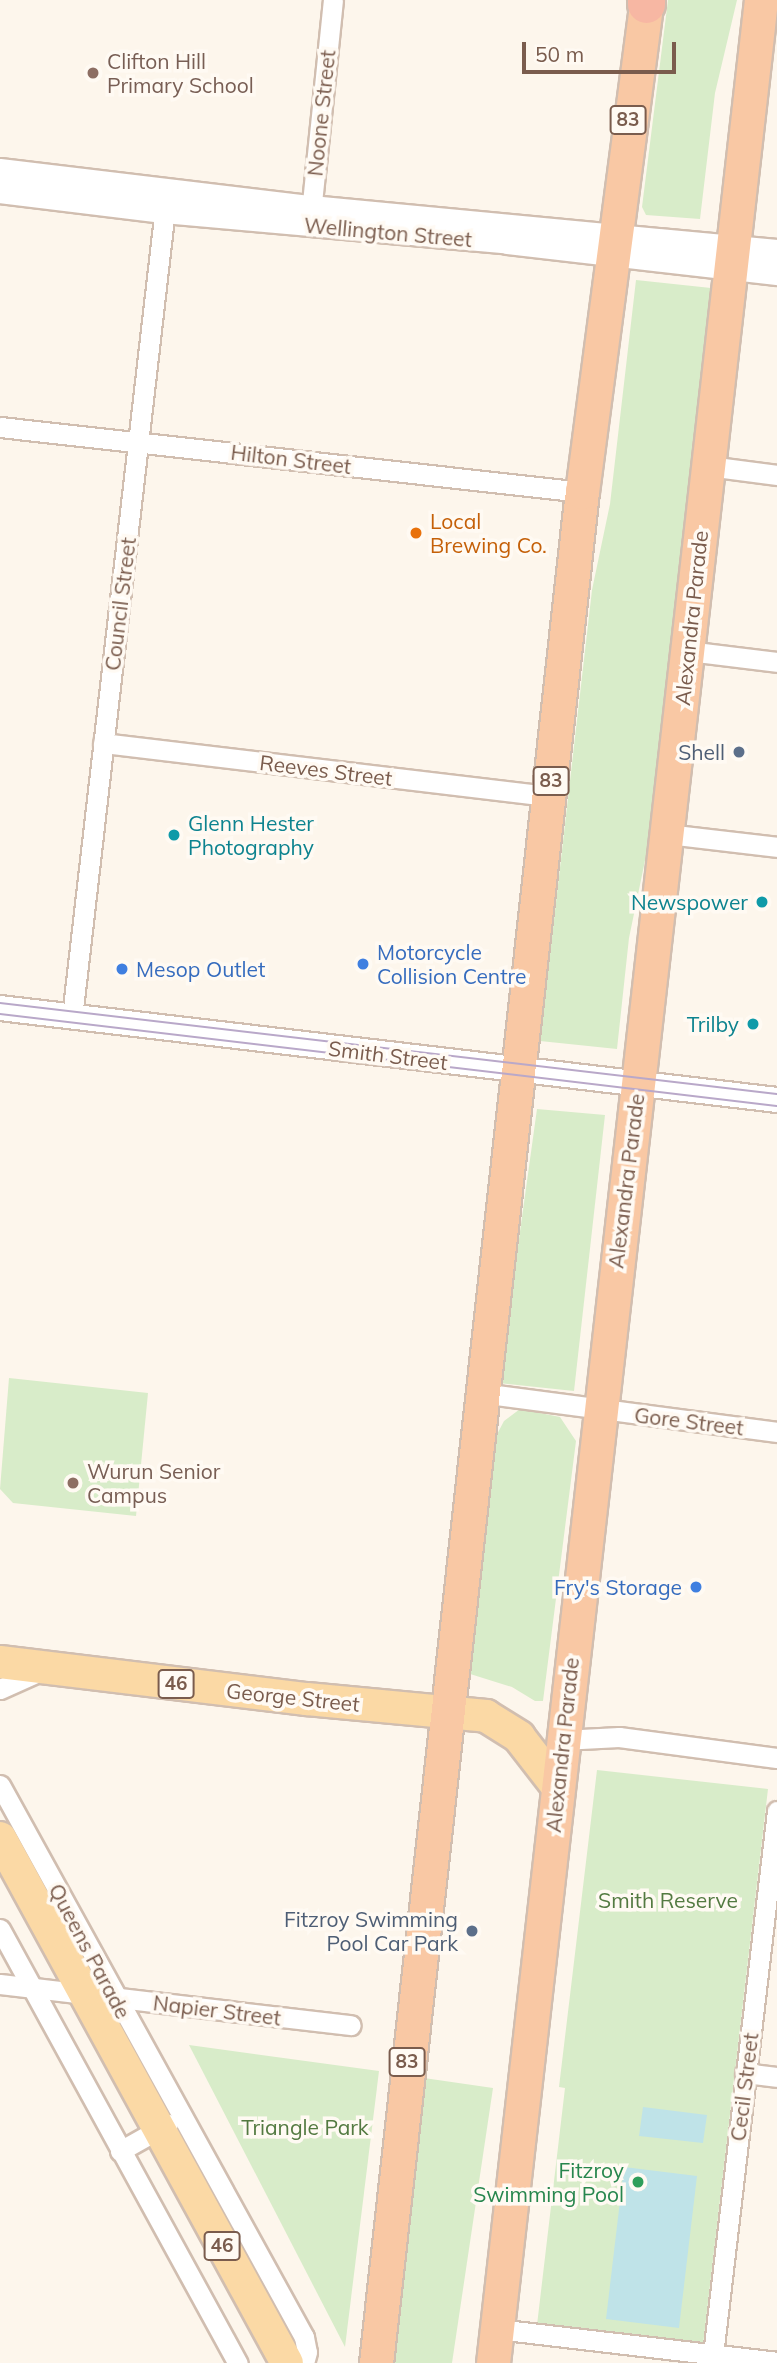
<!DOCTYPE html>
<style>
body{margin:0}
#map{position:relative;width:777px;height:2363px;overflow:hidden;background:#fdf6ec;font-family:Mulish,sans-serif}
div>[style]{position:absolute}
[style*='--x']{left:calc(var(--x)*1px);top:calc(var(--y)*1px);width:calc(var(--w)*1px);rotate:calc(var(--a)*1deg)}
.green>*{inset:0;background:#d8ecc9}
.water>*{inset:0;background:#bfe3e8}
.roads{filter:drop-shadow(2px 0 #d1beb0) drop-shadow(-2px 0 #d1beb0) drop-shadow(0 2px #d1beb0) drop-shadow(0 -2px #d1beb0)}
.minor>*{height:19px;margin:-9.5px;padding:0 9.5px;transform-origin:9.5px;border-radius:9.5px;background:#fff}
.tertiary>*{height:24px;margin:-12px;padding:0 12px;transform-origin:12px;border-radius:12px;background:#fff}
.primary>*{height:32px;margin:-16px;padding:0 16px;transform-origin:16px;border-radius:16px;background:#fbd9a5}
.trunk>*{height:33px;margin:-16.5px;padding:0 16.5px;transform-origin:16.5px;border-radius:16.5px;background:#f9c8a4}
.motorway>*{height:37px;margin:-18.5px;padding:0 18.5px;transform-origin:18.5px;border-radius:18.5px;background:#f7b7a3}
.tram>*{height:2px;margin:-1px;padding:0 1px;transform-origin:1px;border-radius:1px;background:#b9a8c9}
.dots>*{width:19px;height:19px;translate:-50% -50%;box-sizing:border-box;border:4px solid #fffaf3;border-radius:50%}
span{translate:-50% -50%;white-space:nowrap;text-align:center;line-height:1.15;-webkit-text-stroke:7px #fffaf3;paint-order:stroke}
.shield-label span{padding:2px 5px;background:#fffaf3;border:2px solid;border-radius:5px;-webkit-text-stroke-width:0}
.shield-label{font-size:19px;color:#7a5c4d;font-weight:700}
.education-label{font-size:21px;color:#785e54}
.left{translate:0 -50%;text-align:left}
.street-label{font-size:21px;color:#7a5c4d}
.food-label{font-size:21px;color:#c56008}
.service-label{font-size:21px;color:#4e5e75}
.right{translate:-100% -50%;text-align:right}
.culture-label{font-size:21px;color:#0d838f}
.shop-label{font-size:21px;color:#366cbe}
.park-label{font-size:21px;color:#537a41}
.leisure-label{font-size:21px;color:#27864d}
.scale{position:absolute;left:522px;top:42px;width:154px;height:32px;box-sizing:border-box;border:4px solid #7a5c4d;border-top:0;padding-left:9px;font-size:21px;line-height:24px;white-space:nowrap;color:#7a5c4d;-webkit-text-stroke:5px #fffaf3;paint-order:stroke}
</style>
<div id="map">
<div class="green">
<i style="clip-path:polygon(668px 0,737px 0,715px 93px,700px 219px,646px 215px,642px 207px)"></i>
<i style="clip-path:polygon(636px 280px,711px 288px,648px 846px,629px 938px,617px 1049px,540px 1041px,592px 590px,610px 504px)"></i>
<i style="clip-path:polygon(537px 1109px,605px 1115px,574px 1391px,499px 1383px)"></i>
<i style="clip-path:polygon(9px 1378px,148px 1393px,136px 1516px,13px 1503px,0 1489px)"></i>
<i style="clip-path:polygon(520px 1409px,560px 1417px,576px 1441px,543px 1701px,535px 1701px,512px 1687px,467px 1673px,494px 1440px,504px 1421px)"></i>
<i style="clip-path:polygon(597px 1770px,768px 1789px,703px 2345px,537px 2325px,565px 2088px,559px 2087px)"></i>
<i style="clip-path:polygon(189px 2045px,379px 2071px,345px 2347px)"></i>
<i style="clip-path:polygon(417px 2077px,493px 2088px,452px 2363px,388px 2363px)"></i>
</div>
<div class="water">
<i style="clip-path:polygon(643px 2107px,707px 2115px,703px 2143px,639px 2136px)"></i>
<i style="clip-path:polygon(624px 2167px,697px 2176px,679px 2328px,606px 2319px)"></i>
</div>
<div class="roads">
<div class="minor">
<i style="--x:310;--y:222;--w:223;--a:-84.1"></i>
<i style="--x:0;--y:427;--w:586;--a:6.37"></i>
<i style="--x:708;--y:466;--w:70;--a:7.4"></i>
<i style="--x:688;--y:651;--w:90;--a:7"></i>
<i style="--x:103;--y:743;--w:449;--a:6.8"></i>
<i style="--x:667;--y:834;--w:111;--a:6.7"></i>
<i style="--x:72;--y:1017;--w:823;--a:-83.44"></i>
<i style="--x:481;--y:1393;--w:299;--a:7.5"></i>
<i style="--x:0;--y:1689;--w:44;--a:-24.2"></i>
<i style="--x:562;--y:1740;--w:57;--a:-3"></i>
<i style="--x:619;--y:1737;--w:159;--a:7.6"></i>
<i style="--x:0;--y:1785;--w:630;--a:61.16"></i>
<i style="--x:304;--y:2337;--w:15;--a:79"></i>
<i style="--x:307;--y:2352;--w:11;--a:105"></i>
<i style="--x:0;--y:1929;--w:495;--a:61.3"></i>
<i style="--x:0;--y:1984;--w:353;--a:6.7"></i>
<i style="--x:745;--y:2073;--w:32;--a:7"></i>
<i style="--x:120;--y:2151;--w:55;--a:-29.4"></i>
<i style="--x:497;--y:2329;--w:282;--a:6.7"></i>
<i style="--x:712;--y:2363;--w:556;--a:-83.28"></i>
</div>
<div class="tertiary">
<i style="--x:0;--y:171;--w:313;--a:6.8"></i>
<i style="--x:311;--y:208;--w:468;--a:5.4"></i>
<i style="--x:0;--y:191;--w:165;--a:7"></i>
<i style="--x:164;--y:211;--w:345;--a:5.1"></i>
<i style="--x:508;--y:242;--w:271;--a:6.6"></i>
<i style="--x:0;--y:1008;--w:782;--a:6.75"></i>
</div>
<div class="primary">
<i style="--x:0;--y:1662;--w:309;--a:6.9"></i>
<i style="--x:307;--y:1699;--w:180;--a:5.4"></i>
<i style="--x:486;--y:1716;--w:39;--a:32"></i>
<i style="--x:519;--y:1737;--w:62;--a:52.2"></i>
<i style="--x:0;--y:1838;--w:598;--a:61.34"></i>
</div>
<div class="trunk">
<i style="--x:376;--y:2363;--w:1882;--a:-83.72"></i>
<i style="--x:582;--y:492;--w:492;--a:-82.5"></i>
<i style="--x:493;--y:2363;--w:2378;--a:-83.53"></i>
</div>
<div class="motorway">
<i style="--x:646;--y:4;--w:4;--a:-90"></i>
</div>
</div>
<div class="tram">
<i style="--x:0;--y:1003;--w:782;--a:6.68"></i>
<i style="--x:0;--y:1014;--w:782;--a:6.75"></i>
</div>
<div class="dots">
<i style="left:93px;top:73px;background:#8d6e63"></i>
<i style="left:416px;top:533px;background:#e8710a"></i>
<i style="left:739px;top:752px;background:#5c6f8a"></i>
<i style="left:174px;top:835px;background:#0f9aa8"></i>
<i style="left:762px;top:902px;background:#0f9aa8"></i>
<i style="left:363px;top:964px;background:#3f7fe0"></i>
<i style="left:122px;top:969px;background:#3f7fe0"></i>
<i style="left:753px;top:1024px;background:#0f9aa8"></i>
<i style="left:73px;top:1483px;background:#8d6e63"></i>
<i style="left:696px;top:1587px;background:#3f7fe0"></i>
<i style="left:472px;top:1931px;background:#5c6f8a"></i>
<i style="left:638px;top:2182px;background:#2e9e5b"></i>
</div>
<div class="shield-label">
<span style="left:628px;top:120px">83</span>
<span style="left:551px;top:781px">83</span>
<span style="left:176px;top:1684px">46</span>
<span style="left:407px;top:2062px">83</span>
<span style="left:222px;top:2246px">46</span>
</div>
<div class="education-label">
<span class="left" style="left:107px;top:73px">Clifton Hill<br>Primary School</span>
<span class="left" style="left:87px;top:1483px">Wurun Senior<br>Campus</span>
</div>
<div class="street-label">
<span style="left:321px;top:113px;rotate:-84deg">Noone Street</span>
<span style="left:388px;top:232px;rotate:5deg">Wellington Street</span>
<span style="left:291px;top:459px;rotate:7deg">Hilton Street</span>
<span style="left:120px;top:604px;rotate:-83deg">Council Street</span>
<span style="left:691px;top:618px;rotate:-84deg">Alexandra Parade</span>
<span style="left:326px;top:770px;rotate:7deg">Reeves Street</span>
<span style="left:388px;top:1055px;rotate:7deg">Smith Street</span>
<span style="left:626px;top:1181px;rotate:-83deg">Alexandra Parade</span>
<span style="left:689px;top:1421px;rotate:7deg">Gore Street</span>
<span style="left:293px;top:1697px;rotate:6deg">George Street</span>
<span style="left:562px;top:1745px;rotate:-84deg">Alexandra Parade</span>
<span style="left:90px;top:1951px;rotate:62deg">Queens Parade</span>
<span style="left:217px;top:2010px;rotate:7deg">Napier Street</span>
<span style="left:744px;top:2087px;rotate:-83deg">Cecil Street</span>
</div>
<div class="food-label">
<span class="left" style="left:430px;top:533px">Local<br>Brewing Co.</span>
</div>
<div class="service-label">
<span class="right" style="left:725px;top:752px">Shell</span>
<span class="right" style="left:458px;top:1931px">Fitzroy Swimming<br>Pool Car Park</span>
</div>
<div class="culture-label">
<span class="left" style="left:188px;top:835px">Glenn Hester<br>Photography</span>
<span class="right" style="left:748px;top:902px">Newspower</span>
<span class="right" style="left:739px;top:1024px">Trilby</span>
</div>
<div class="shop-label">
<span class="left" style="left:377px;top:964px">Motorcycle<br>Collision Centre</span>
<span class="left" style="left:136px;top:969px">Mesop Outlet</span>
<span class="right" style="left:682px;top:1587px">Fry's Storage</span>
</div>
<div class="park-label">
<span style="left:668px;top:1900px">Smith Reserve</span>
<span style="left:305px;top:2127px">Triangle Park</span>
</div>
<div class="leisure-label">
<span class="right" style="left:624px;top:2182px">Fitzroy<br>Swimming Pool</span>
</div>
<div class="scale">50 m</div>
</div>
